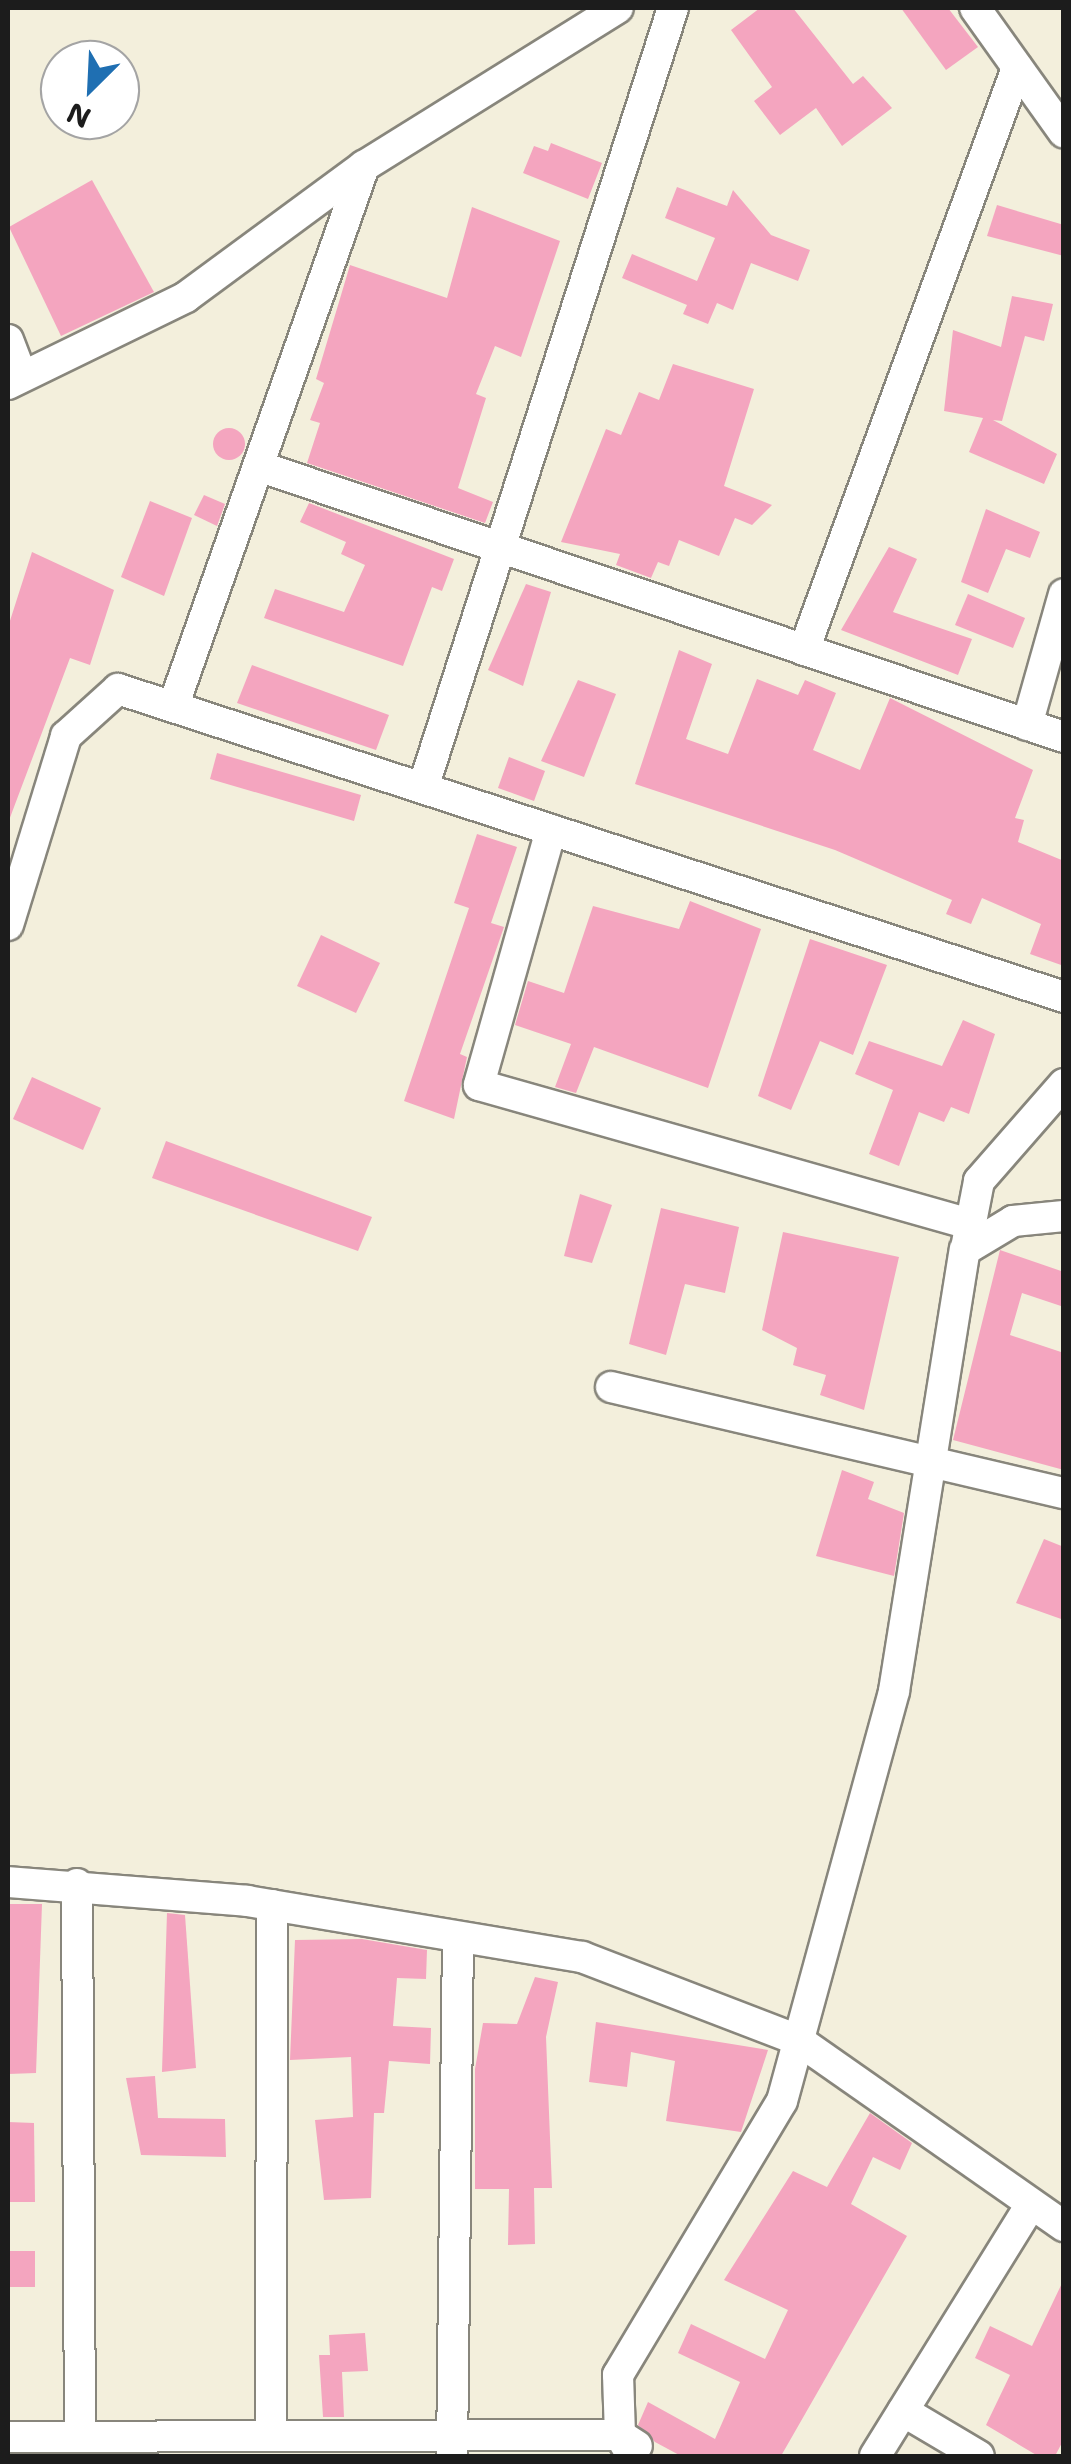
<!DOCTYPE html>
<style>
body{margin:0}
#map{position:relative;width:1071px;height:2464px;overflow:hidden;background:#f3efdc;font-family:"Shantell Sans",sans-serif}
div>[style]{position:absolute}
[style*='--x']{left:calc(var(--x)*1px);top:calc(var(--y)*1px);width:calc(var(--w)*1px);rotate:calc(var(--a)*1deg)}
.building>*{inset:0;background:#f4a5bf}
.round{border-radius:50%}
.roads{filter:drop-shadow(2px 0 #88867c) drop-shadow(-2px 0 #88867c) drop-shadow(0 2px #88867c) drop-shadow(0 -2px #88867c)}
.minor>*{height:30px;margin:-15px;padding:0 15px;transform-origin:15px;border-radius:15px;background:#fff}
span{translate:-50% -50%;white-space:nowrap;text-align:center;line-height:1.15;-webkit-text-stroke:9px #fff;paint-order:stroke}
.frame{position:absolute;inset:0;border:10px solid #1c1c1c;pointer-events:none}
.north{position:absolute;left:40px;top:40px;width:100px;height:100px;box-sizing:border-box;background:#fff;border:2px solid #a4a4a4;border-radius:50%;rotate:204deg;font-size:28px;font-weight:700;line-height:40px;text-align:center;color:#1c1c1c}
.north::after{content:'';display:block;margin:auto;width:35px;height:45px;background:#1f6fb2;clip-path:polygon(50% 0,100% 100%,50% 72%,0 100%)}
</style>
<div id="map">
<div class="building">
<i style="clip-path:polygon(760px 8px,793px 8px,853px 84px,863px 76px,892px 108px,842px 146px,816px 108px,780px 135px,754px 101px,772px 87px,731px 30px)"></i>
<i style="clip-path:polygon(901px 8px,948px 8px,978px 47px,946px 70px)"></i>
<i style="clip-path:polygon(551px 143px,602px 163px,588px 199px,523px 173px,534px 146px,548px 151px)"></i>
<i style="clip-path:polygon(92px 180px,154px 292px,61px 336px,9px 227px)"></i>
<i style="clip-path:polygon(677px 187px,727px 206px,733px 190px,771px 235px,810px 250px,798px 281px,751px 263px,733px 310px,717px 303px,708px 324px,683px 314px,687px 305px,622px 278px,632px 254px,697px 281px,715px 238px,665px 218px)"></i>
<i style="clip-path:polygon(997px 205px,1064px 225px,1064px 256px,987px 236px)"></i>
<i style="clip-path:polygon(472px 207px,560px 241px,521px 357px,495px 346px,476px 394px,486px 398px,458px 488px,493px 502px,485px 523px,307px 463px,320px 423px,310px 420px,324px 383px,316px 379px,350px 265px,447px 298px)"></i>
<i style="clip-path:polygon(1012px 296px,1053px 304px,1044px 341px,1025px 336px,1002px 421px,993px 420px,1057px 454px,1044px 484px,969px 452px,983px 418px,944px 411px,953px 330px,1001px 347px)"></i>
<i style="clip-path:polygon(673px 364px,754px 389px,724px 486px,772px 505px,752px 525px,735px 518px,719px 556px,679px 540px,669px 566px,658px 562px,651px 578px,616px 565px,620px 554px,561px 542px,606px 429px,621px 435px,639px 392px,659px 400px)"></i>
<i class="round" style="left:213px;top:428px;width:32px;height:32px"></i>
<i style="clip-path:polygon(204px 495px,225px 504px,217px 526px,194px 515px)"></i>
<i style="clip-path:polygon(150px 501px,192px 518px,164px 596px,121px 577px)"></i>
<i style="clip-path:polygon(309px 503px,454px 559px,442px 591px,432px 587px,403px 666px,264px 618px,275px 589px,344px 612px,365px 565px,341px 554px,346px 542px,300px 522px)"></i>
<i style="clip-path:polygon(986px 509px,1040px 532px,1030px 558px,1006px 549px,988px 593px,961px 582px)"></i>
<i style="clip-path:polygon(889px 547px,917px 559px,893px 612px,972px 639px,958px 675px,841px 630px)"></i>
<i style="clip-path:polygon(32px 552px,114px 590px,90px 665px,70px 658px,8px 823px,8px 627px)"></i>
<i style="clip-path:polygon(526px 584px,551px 592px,523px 686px,488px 670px)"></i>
<i style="clip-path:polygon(968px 594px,1025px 618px,1013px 648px,955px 625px)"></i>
<i style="clip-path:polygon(679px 650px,712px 664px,686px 739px,728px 754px,757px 679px,798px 695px,805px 680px,836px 693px,813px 750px,860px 770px,890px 698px,1033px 770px,1015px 818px,1024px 820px,1018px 842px,1064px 861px,1064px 966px,1030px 954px,1041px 924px,982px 898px,971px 924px,946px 914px,952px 900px,835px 850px,635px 784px)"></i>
<i style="clip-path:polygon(252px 665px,389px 715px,376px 750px,237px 703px)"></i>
<i style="clip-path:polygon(578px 680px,616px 694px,584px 777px,541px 761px)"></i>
<i style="clip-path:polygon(217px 753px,361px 795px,354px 821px,210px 779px)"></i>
<i style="clip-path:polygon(509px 757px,545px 771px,534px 801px,498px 788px)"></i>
<i style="clip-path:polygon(477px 834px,517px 847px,491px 923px,504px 927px,460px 1054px,467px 1057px,454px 1119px,404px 1101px,469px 908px,454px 903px)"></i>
<i style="clip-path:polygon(690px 901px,761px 929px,708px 1088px,594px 1047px,576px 1093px,555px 1087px,571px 1044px,515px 1025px,528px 981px,564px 993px,593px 906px,679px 929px)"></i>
<i style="clip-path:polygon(321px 935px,380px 963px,356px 1013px,297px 986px)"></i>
<i style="clip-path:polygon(810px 939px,887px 965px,853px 1055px,820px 1041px,791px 1110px,758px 1096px)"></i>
<i style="clip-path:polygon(963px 1020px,995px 1034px,969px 1114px,951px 1107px,944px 1122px,919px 1112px,899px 1166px,869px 1154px,893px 1090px,855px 1074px,869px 1041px,942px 1066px)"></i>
<i style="clip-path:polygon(32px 1077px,101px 1108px,83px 1150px,13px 1119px)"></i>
<i style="clip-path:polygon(166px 1141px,372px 1217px,358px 1251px,152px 1178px)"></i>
<i style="clip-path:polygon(580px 1194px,612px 1205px,592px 1263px,564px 1256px)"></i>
<i style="clip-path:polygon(661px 1208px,739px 1227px,725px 1293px,685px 1284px,666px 1355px,629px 1344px)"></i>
<i style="clip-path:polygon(783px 1232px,899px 1257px,864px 1410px,820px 1395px,826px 1375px,793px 1365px,797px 1348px,762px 1330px)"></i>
<i style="clip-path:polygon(1000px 1250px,1064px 1272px,1064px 1307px,1022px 1293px,1010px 1335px,1064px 1353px,1064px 1470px,953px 1440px)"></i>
<i style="clip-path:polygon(842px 1470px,874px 1482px,868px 1499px,904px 1513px,894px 1576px,816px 1556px)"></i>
<i style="clip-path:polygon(1044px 1539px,1064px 1547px,1064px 1620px,1016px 1603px)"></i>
<i style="clip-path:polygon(8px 1904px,42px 1904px,36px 2073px,8px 2074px)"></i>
<i style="clip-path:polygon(167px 1913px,185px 1915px,196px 2068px,162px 2072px)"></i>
<i style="clip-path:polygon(362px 1939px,427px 1950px,426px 1979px,397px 1978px,393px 2026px,431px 2028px,430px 2064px,389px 2061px,384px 2113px,374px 2113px,371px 2198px,324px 2200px,315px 2120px,353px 2117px,351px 2057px,290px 2060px,295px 1940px)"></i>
<i style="clip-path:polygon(535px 1977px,558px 1982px,546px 2037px,552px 2188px,534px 2188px,535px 2244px,508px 2245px,509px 2189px,475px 2189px,475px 2069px,483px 2023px,517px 2024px)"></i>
<i style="clip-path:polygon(596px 2022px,768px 2050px,741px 2132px,666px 2121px,675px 2061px,631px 2052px,627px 2087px,589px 2082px)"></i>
<i style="clip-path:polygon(155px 2076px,158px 2118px,225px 2119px,226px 2157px,141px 2155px,126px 2078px)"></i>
<i style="clip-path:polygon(870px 2113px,912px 2143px,900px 2170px,873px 2157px,851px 2204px,907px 2236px,781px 2456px,681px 2456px,655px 2442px,638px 2425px,648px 2402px,715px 2439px,740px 2382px,678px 2353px,691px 2324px,765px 2359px,788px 2310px,724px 2280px,793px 2171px,827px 2187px)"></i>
<i style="clip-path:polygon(8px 2122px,34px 2123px,35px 2202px,8px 2202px)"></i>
<i style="clip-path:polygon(8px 2251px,35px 2251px,35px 2287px,8px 2287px)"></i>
<i style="clip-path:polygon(1064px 2279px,1064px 2439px,1055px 2456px,1038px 2456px,986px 2425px,1010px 2375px,975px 2358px,990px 2326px,1032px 2346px)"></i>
<i style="clip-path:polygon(365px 2333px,368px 2371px,342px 2372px,344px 2417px,323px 2417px,319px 2355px,330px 2355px,329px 2335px)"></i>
</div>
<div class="roads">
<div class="minor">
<i style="--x:975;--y:8;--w:153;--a:54.5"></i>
<i style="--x:8;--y:340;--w:39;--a:69"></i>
<i style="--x:8;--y:384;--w:198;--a:-26"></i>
<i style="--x:186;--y:297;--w:221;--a:-36.4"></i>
<i style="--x:364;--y:166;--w:299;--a:-31.9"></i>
<i style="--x:258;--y:466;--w:850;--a:18.58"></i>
<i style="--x:804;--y:650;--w:620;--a:-69.9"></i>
<i style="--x:173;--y:707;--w:574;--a:-70.55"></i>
<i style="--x:1027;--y:725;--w:136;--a:-74.2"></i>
<i style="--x:423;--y:788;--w:819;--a:-72.23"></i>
<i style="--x:551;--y:830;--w:265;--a:105.8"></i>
<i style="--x:479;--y:1085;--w:510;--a:15.81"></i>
<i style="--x:8;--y:925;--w:198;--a:-72.9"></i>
<i style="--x:66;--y:736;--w:70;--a:-42.1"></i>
<i style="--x:118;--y:689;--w:995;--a:18.03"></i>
<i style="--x:967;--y:1243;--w:63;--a:-79"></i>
<i style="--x:979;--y:1181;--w:129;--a:-48.8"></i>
<i style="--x:611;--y:1387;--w:465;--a:13.2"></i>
<i style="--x:8;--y:1882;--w:240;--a:4.5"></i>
<i style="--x:247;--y:1901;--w:340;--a:9.5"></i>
<i style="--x:582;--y:1957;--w:231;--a:21"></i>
<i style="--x:798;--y:2040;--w:325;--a:35"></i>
<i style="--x:77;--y:1884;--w:552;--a:89.69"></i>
<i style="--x:903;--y:2411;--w:88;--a:30.6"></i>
<i style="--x:271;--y:2435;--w:530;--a:-89.89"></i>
<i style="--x:8;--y:2437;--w:612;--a:-0.19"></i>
<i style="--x:620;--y:2435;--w:20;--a:33"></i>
<i style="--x:452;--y:2456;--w:519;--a:-89.34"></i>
<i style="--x:632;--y:2456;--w:24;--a:-120"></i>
<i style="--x:620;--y:2435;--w:60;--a:-91.9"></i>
<i style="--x:618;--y:2375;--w:319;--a:-59.1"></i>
<i style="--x:782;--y:2101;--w:425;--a:-74.7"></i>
<i style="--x:894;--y:1691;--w:447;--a:-80.9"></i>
<i style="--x:965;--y:1250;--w:56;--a:-31.1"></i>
<i style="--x:1013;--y:1221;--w:51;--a:-5.6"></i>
<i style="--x:875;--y:2456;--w:296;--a:-58.2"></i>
</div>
</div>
<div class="frame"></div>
<div class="north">N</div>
</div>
